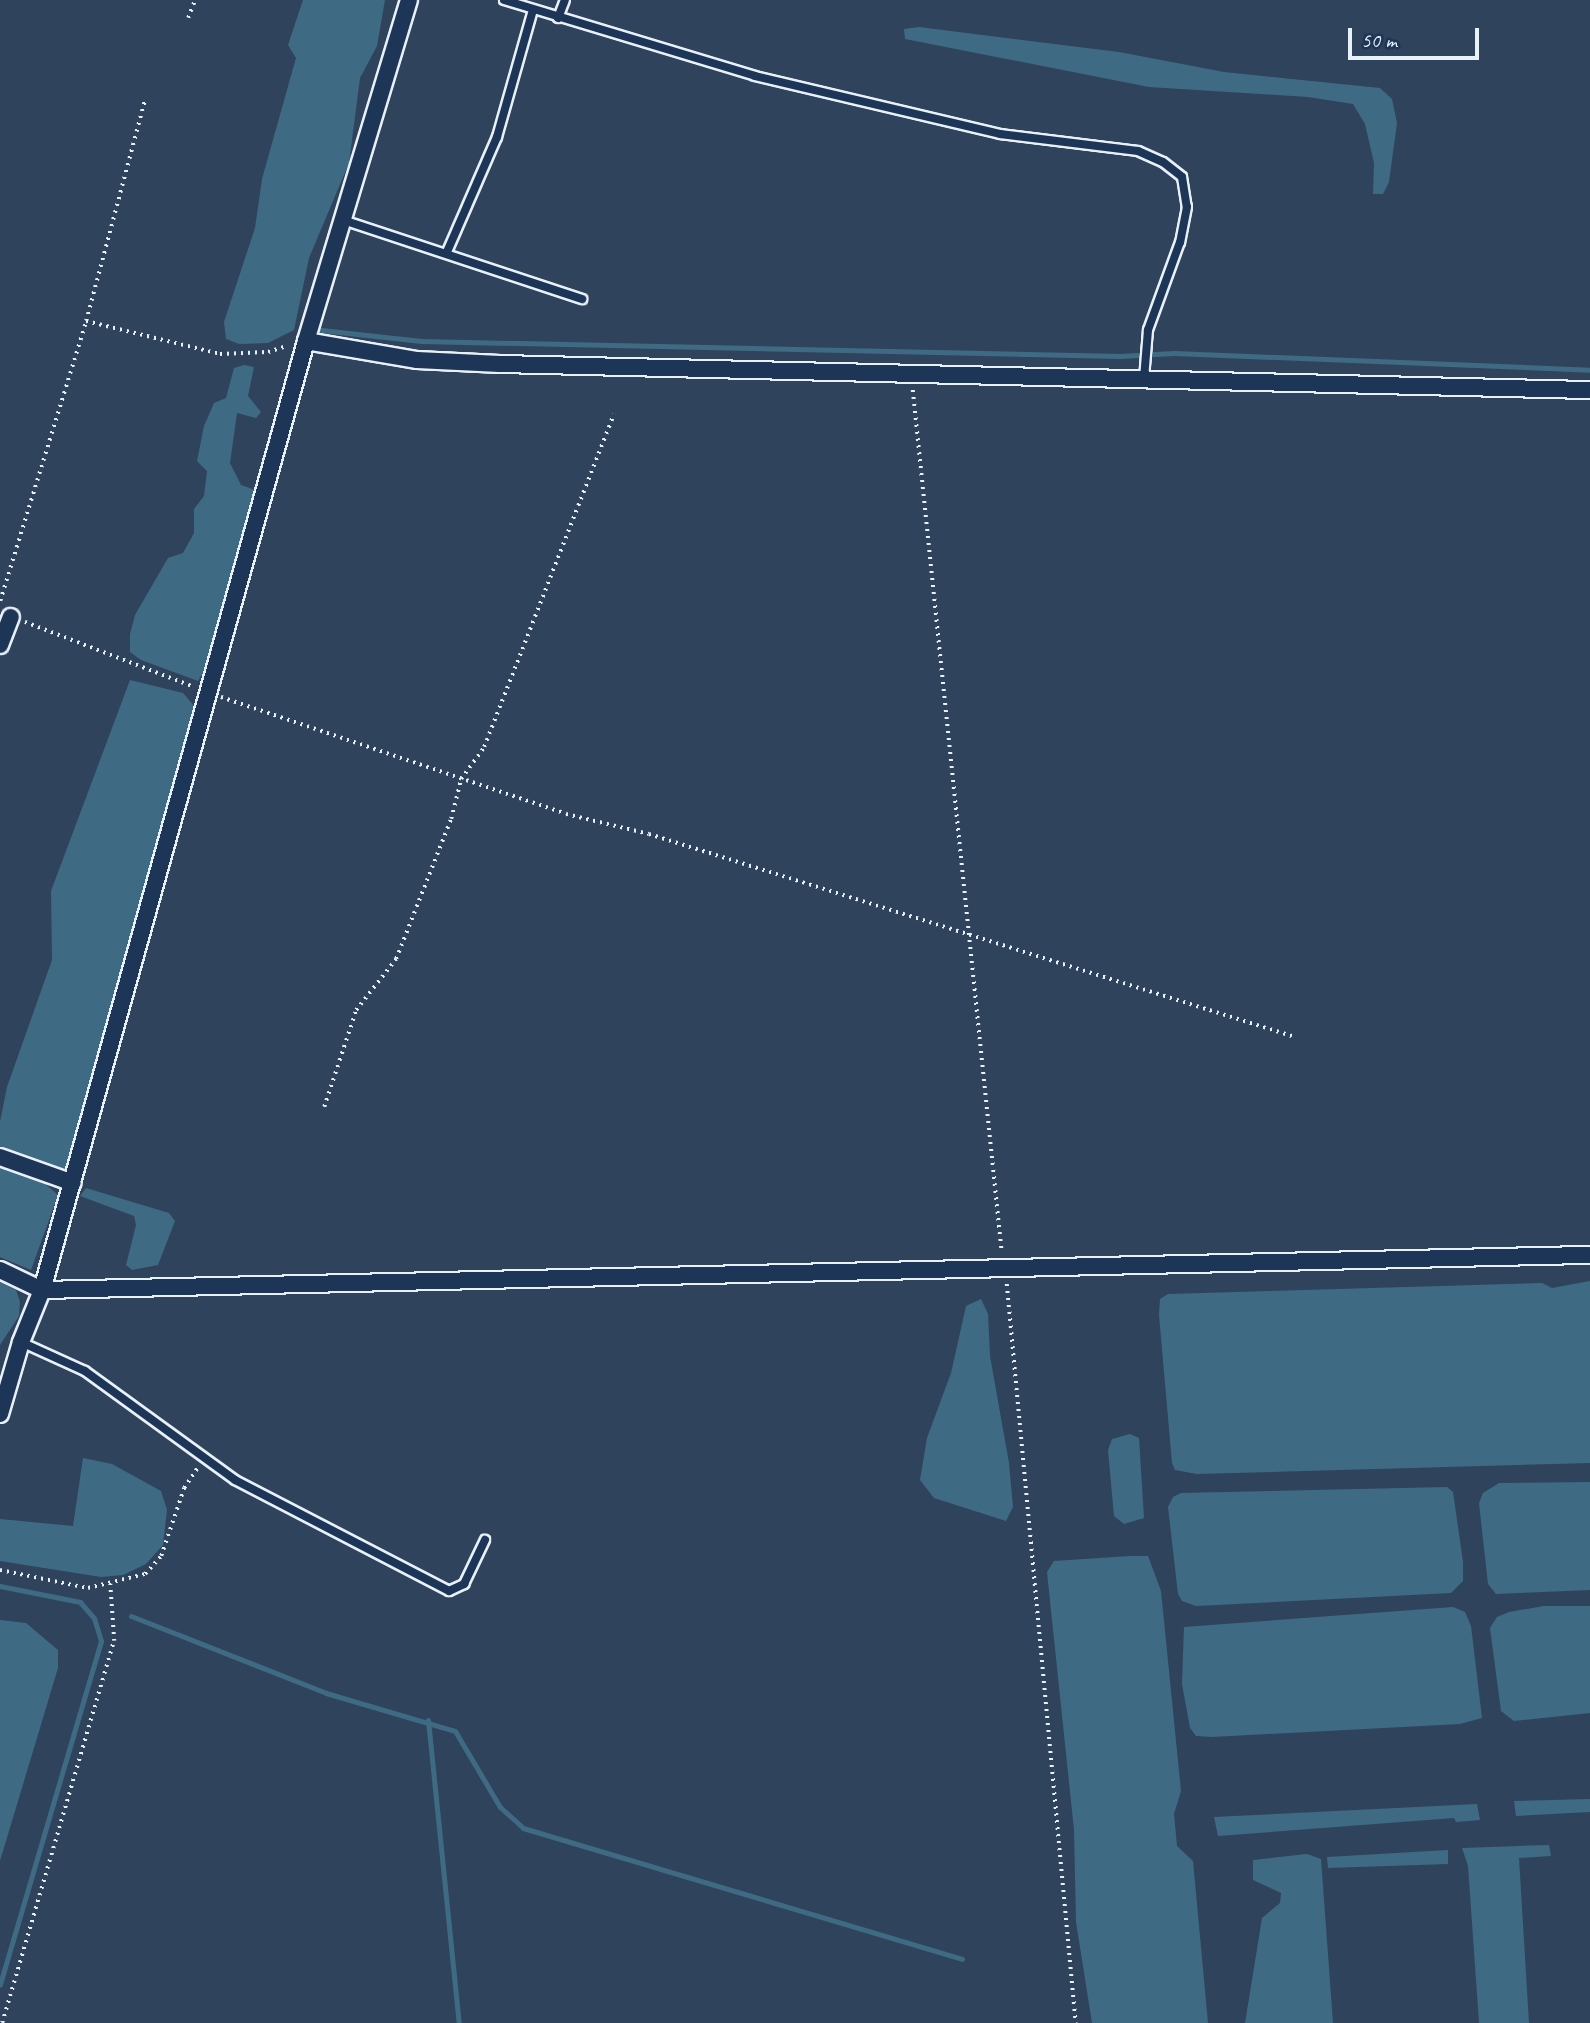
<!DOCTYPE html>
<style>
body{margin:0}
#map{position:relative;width:1590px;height:2023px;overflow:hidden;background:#30435c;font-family:Caveat,sans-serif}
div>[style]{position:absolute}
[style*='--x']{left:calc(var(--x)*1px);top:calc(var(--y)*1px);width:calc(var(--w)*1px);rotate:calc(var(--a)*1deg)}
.water>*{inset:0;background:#3f6a84}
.stream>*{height:5px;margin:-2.5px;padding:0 2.5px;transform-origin:2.5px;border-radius:2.5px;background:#3f6a84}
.path>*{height:3.5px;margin-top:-1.75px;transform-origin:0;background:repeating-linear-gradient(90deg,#e8f1f8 0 2px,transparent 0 7px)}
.roads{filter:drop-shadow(2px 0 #e8f1f8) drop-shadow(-2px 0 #e8f1f8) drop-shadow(0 2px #e8f1f8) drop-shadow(0 -2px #e8f1f8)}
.service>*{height:8px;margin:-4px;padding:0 4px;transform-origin:4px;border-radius:4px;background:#1d3557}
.minor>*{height:16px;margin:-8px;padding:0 8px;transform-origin:8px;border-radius:8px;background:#1d3557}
span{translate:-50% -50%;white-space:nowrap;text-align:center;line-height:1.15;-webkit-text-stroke:7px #1d3557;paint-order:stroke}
.scale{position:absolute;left:1348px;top:28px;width:131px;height:32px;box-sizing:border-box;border:4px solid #e8f1f8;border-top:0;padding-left:9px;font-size:21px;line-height:24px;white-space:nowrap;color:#e8f1f8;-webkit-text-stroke:5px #1d3557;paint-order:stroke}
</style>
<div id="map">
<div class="water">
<i style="clip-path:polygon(303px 0,385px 0,377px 46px,360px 78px,349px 163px,309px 258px,294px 330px,268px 343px,239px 344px,226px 339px,224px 322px,255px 228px,262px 179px,296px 58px,288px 45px)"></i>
<i style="clip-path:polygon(919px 27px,1119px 52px,1224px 72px,1380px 88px,1392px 99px,1397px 123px,1389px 182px,1383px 194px,1373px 194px,1374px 163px,1365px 124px,1353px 104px,1308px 97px,1149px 87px,905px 39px,904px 29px)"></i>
<i style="clip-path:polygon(244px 365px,254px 367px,248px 396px,261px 412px,256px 418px,237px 413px,230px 463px,241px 485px,255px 490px,208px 665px,198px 681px,141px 660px,130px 652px,130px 634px,135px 615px,168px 558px,183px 553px,194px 533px,194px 509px,204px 496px,207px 471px,197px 461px,204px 426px,214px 403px,226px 398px,234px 368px)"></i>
<i style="clip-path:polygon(130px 680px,183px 693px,195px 707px,64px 1174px,0 1150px,0 1122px,7px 1087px,52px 960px,51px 891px)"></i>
<i style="clip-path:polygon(0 1166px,42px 1181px,58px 1195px,31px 1270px,0 1257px)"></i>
<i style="clip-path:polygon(86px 1188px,169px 1213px,175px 1221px,158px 1265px,132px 1270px,126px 1265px,136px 1225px,134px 1216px,80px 1196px)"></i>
<i style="clip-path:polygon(1590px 1281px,1590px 1463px,1197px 1474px,1175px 1470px,1172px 1463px,1159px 1315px,1160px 1299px,1168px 1294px,1542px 1283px,1552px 1288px)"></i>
<i style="clip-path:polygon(0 1282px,16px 1290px,20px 1302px,19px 1316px,0 1345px,0 1354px)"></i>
<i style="clip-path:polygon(981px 1299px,988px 1314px,990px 1356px,1009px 1463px,1013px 1507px,1006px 1521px,934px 1498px,920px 1480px,927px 1438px,951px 1373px,966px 1306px)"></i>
<i style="clip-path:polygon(1130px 1434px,1139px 1438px,1144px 1518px,1124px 1524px,1114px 1516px,1108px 1450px,1112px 1439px)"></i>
<i style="clip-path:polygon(83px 1458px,112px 1464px,161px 1491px,167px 1510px,163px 1545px,146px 1564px,123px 1575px,101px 1577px,0 1561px,0 1519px,73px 1526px)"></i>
<i style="clip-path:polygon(1590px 1482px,1590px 1590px,1496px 1594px,1488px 1584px,1479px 1503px,1483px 1493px,1499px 1483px)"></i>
<i style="clip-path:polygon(1447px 1487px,1453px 1492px,1463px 1562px,1463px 1581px,1451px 1593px,1196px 1606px,1182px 1601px,1178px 1594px,1168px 1507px,1173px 1497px,1181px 1493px)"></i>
<i style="clip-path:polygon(1130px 1556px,1148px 1556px,1161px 1591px,1181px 1791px,1174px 1814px,1177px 1846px,1193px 1861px,1208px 2023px,1092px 2023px,1076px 1922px,1074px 1830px,1047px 1572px,1054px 1561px)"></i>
<i style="clip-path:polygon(1544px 1606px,1590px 1606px,1590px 1713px,1514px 1721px,1501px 1711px,1490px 1628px,1497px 1617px,1509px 1612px)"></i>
<i style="clip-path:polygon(1453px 1607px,1465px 1612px,1471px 1626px,1482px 1718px,1460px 1724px,1212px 1737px,1196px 1736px,1190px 1728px,1182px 1684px,1184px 1627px)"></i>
<i style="clip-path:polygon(0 1620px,26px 1623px,58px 1650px,58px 1668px,0 1861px)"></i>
<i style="clip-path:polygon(1590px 1799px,1590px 1812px,1516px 1816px,1514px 1801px)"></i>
<i style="clip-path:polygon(1477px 1804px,1480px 1820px,1456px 1822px,1454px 1818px,1218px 1836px,1214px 1817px)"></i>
<i style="clip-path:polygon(1549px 1845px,1551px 1856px,1519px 1858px,1529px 2023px,1479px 2023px,1468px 1866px,1462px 1848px)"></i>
<i style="clip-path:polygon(1448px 1850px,1448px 1864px,1328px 1868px,1327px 1857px)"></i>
<i style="clip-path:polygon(1307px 1854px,1321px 1859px,1333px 2023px,1245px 2023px,1262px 1918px,1280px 1903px,1281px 1893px,1253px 1880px,1253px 1860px)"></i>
</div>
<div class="stream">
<i style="--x:321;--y:330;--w:101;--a:6.3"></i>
<i style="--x:421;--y:341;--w:699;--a:1.23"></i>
<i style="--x:1120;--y:356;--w:54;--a:-3.2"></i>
<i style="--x:1174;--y:353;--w:416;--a:2.3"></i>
<i style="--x:0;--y:1586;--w:82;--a:11.3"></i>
<i style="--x:80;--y:1602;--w:21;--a:49"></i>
<i style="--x:94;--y:1618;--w:24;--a:73"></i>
<i style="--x:101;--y:1641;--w:358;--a:106.4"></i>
<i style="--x:131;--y:1616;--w:210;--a:21.5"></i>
<i style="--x:326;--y:1693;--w:134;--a:16.4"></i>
<i style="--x:455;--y:1731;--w:88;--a:59.4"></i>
<i style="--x:500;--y:1807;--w:31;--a:42"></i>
<i style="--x:523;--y:1828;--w:458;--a:16.6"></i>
<i style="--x:428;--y:1720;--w:305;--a:84.2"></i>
</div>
<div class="path">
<i style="--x:188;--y:18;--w:19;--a:-69"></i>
<i style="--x:86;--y:321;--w:138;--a:13.8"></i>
<i style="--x:220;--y:354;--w:48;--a:-2.4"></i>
<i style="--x:268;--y:352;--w:20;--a:-18"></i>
<i style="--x:913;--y:390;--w:867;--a:84.11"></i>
<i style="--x:0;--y:601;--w:293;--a:-72.9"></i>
<i style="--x:86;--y:321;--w:229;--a:-75.1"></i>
<i style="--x:25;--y:622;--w:181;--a:21"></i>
<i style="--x:221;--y:697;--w:364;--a:18.7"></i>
<i style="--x:566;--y:814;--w:85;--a:13.5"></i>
<i style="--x:649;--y:834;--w:674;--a:17.44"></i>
<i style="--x:324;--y:1107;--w:102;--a:-71.7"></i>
<i style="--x:356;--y:1010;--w:65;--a:-51.9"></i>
<i style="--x:396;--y:959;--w:150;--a:-68.6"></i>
<i style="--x:451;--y:819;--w:41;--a:-76"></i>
<i style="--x:461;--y:779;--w:39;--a:-54"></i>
<i style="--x:484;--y:747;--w:357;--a:-68.7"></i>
<i style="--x:1007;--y:1284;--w:742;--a:84.67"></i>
<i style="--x:0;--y:1570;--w:90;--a:11.6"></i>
<i style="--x:88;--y:1588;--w:59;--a:-13.8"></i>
<i style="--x:145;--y:1574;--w:24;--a:-48"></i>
<i style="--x:161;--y:1556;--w:72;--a:-71.3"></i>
<i style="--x:184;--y:1488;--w:25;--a:-56"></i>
<i style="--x:2;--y:2023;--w:398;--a:-73.7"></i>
<i style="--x:114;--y:1641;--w:57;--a:-94"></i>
</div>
<div class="roads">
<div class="service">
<i style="--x:504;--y:0;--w:262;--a:16.8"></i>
<i style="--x:755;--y:76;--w:252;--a:13.3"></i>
<i style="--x:1000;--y:134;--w:139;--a:7"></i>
<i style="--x:1138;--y:151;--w:27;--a:24"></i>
<i style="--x:1163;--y:162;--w:24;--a:38"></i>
<i style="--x:1182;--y:177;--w:30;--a:81"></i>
<i style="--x:1187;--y:207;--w:36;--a:101"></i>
<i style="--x:1180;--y:242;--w:94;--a:110"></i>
<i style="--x:1148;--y:330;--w:49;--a:94.7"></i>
<i style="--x:558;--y:18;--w:19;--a:-69"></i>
<i style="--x:343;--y:220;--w:252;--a:18.3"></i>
<i style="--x:447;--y:252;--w:125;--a:-66.5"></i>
<i style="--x:497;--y:137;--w:132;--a:-74.2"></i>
<i style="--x:21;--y:1342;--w:70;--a:24.4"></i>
<i style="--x:85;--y:1371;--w:185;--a:36"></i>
<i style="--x:235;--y:1480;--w:241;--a:27.4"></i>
<i style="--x:449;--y:1591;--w:17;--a:-25"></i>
<i style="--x:464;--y:1584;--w:49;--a:-64.5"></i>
</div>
<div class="minor">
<i style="--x:306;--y:341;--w:113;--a:9.7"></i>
<i style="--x:417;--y:360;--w:83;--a:2.8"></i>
<i style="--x:500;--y:364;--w:1090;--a:1.37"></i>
<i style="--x:0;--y:645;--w:30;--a:-69"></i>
<i style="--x:0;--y:1157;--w:77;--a:19.6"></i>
<i style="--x:0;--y:1270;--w:47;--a:25.5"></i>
<i style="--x:42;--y:1290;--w:1548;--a:-1.3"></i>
<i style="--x:0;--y:1414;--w:75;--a:-73.7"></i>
<i style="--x:21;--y:1342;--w:56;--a:-68"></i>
<i style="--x:42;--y:1290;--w:985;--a:-74.45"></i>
<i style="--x:306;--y:341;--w:356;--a:-73.2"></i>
</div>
</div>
<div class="scale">50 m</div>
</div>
